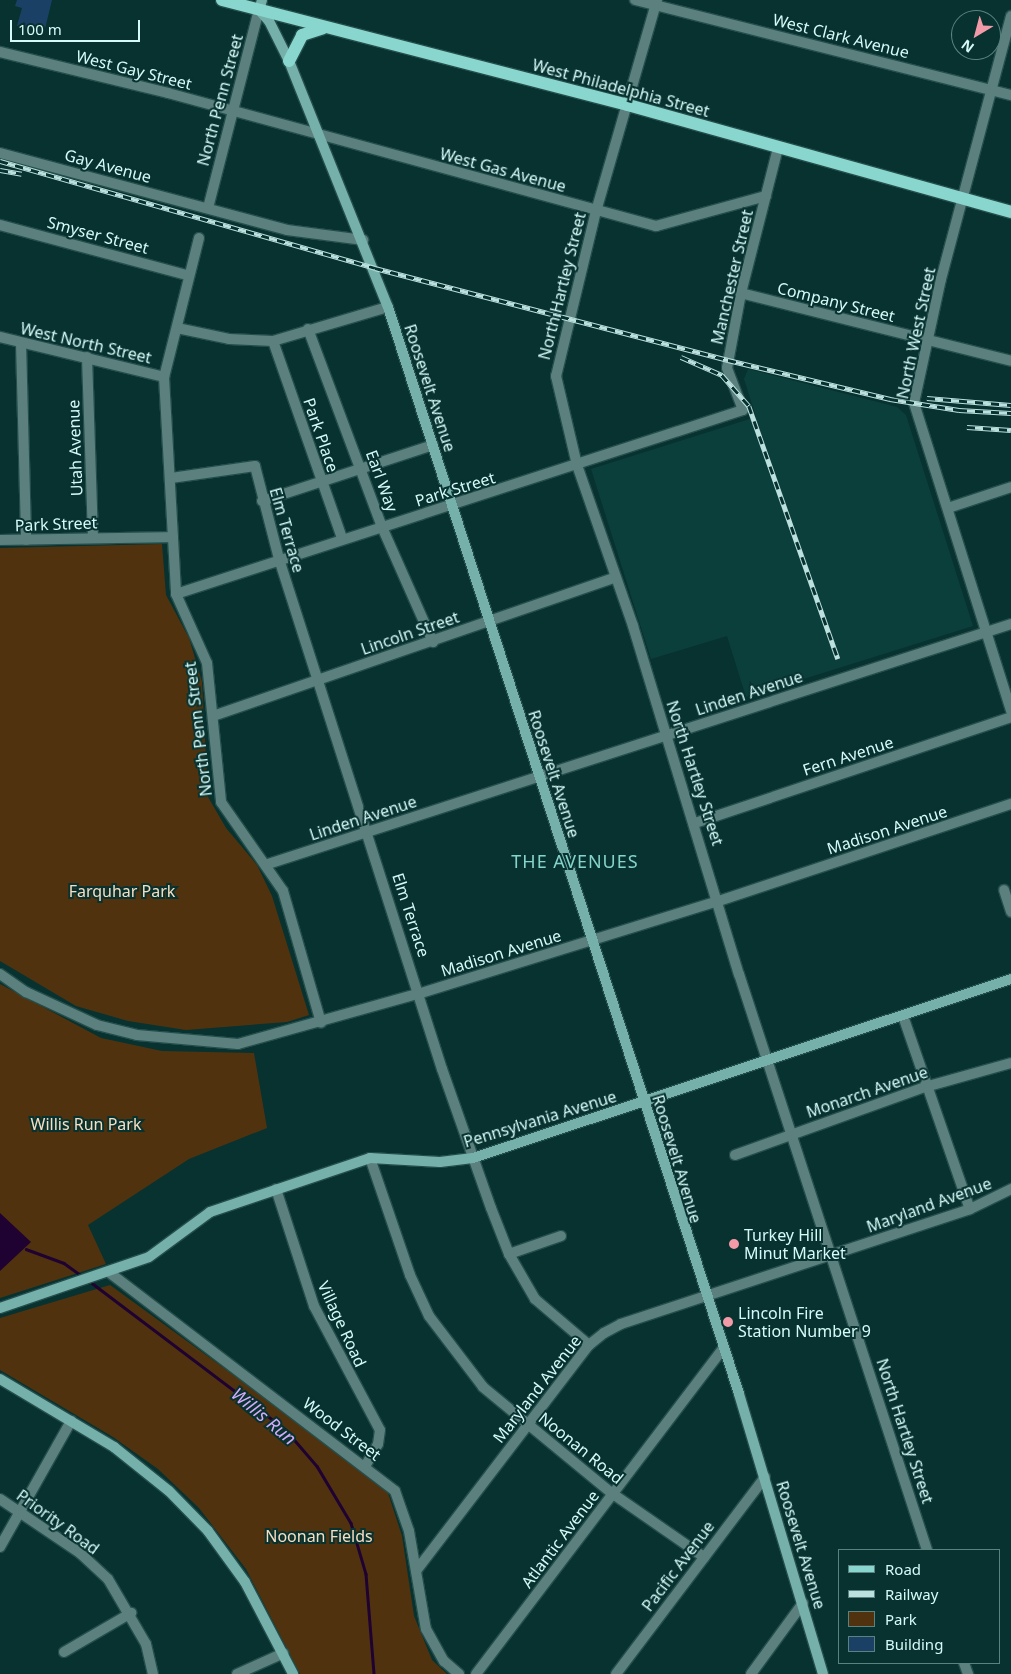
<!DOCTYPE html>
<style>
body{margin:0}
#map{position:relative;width:1011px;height:1674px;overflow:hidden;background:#073230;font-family:"Noto Sans",sans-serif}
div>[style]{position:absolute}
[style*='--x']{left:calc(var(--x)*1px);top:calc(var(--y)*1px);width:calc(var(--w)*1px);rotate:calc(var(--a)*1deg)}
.built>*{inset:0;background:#0b3f3c}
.green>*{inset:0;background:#50330e}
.water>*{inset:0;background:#1f0231}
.stream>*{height:2.5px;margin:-1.25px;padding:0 1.25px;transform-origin:1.25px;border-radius:1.25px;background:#1f0231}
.building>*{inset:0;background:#1a4165}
.roads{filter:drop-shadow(1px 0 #244e4c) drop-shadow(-1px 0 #244e4c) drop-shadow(0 1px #244e4c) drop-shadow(0 -1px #244e4c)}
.street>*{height:10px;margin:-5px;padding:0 5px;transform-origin:5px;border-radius:5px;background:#5c807d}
.secondary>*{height:10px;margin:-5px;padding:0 5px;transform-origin:5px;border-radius:5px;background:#76b0ab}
.primary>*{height:12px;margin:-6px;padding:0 6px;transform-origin:6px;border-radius:6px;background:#89d6cf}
.rail>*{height:4.5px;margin-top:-2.25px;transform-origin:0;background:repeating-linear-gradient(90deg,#073230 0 8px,#bbe0dd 0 16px);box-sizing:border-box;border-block:1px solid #bbe0dd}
.dots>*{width:14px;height:14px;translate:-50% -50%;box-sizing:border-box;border:2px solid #073230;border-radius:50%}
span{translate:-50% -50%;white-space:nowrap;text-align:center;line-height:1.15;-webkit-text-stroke:4px #073230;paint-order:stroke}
.street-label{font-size:16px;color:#d6faf7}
.park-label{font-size:16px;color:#f8dec1}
.poi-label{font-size:16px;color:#d6faf7}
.left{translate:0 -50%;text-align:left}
.neighbourhood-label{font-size:18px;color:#86d2cc;letter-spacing:1px}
.water-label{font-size:18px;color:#d7abfc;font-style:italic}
.legend{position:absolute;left:838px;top:1549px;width:162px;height:115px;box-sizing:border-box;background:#073230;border:1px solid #5a8280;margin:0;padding:6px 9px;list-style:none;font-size:15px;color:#d6faf7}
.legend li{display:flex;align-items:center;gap:10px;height:25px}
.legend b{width:25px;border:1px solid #5a8280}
.north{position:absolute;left:951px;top:10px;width:50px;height:50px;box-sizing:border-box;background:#073230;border:1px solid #5a8280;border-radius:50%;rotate:217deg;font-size:14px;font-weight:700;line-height:20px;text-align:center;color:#d6faf7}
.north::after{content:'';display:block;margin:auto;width:18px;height:22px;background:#f39aa9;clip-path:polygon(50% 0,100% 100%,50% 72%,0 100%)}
.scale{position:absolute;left:10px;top:20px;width:130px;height:22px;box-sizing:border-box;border:2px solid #d6faf7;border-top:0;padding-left:6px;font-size:15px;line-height:18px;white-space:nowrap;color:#d6faf7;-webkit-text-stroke:4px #073230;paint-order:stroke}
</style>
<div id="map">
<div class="built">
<i style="clip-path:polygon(748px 369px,897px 407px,906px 415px,973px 626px,746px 697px,727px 636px,651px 659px,591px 469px,756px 417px,744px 379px)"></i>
</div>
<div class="green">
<i style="clip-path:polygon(162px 544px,166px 595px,189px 638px,202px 682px,208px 797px,226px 828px,257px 865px,272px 896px,309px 1015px,287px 1022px,186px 1030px,128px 1021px,76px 1006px,0 961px,0 548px)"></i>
<i style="clip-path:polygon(0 984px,101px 1038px,162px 1051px,254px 1053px,267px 1128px,189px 1159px,88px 1225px,106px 1264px,0 1298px)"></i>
<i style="clip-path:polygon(110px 1285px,379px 1481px,388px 1493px,402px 1536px,414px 1616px,432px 1660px,447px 1674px,300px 1674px,246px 1569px,199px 1508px,158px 1469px,113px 1437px,0 1370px,0 1318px)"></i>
</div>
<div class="water">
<i style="clip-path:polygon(0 1213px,31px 1242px,0 1271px)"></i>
</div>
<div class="stream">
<i style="--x:26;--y:1249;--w:40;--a:20.2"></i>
<i style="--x:64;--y:1263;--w:24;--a:36"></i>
<i style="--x:88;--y:1280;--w:248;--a:37.1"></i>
<i style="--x:286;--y:1430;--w:48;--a:49.3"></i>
<i style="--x:317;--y:1466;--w:66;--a:59.2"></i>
<i style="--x:351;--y:1523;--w:53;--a:73.6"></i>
<i style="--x:366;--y:1574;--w:100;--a:85.4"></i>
</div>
<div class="building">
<i style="clip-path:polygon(17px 0,52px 0,44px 33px,17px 26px,22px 8px,15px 6px)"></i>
</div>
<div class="roads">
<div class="street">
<i style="--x:635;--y:0;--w:388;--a:14.2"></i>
<i style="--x:657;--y:0;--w:220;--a:106.1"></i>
<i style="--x:596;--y:211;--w:170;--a:103.6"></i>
<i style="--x:556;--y:376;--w:91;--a:76.7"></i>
<i style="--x:577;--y:465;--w:170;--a:70.8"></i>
<i style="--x:633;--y:626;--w:364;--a:73.1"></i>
<i style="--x:739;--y:974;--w:606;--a:71.92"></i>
<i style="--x:1011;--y:16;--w:272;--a:104.9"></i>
<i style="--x:941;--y:279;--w:127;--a:102.3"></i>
<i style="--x:914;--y:403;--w:323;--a:72.5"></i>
<i style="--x:0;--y:52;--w:173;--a:13.7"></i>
<i style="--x:168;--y:93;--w:506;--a:15.25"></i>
<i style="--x:656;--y:226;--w:114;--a:-15.3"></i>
<i style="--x:0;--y:153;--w:297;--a:15"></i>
<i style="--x:287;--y:230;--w:77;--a:7.5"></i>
<i style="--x:208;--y:208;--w:204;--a:-75.6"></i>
<i style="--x:0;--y:225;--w:194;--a:15"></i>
<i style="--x:199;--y:238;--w:143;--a:104.1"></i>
<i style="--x:164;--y:377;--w:217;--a:86.8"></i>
<i style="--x:176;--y:594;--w:76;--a:65.8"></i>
<i style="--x:207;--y:663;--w:140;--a:84.2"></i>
<i style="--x:221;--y:802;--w:108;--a:55.1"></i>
<i style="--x:283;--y:891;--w:137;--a:73.9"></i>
<i style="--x:741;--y:293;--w:278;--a:14.1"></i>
<i style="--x:177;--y:328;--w:53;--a:11.9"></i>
<i style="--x:229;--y:339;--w:44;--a:2.6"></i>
<i style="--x:273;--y:341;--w:120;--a:-16.5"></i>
<i style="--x:308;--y:329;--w:211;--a:69.5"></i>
<i style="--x:382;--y:527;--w:126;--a:66.1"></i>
<i style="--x:0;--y:337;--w:169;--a:13.7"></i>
<i style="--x:273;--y:341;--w:209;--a:70.7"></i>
<i style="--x:21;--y:343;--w:197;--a:88.5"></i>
<i style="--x:87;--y:357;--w:181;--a:88.1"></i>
<i style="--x:171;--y:478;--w:85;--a:-8.1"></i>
<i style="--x:255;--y:466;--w:96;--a:75.5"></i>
<i style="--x:279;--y:559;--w:535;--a:72.28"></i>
<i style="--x:442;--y:1069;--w:147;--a:70.6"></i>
<i style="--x:491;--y:1208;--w:49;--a:68.6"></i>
<i style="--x:509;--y:1254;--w:52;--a:60"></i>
<i style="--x:535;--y:1299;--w:71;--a:40.4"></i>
<i style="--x:262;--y:501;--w:180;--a:-18.1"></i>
<i style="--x:948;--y:508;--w:66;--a:-18.4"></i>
<i style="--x:0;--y:540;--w:173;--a:-1"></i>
<i style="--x:176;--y:594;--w:596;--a:-17.98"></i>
<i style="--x:743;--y:410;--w:45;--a:-110.9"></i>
<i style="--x:727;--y:368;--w:76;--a:-79.4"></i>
<i style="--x:741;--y:293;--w:150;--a:-75.7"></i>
<i style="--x:213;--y:716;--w:426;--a:-19"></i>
<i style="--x:695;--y:823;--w:333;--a:-18.5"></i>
<i style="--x:268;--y:864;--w:781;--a:-17.9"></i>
<i style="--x:1004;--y:890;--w:23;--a:72"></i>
<i style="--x:0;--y:974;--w:32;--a:35"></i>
<i style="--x:26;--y:992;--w:78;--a:24.9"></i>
<i style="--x:97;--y:1025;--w:41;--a:14"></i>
<i style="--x:137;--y:1035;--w:101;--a:5.1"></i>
<i style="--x:238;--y:1044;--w:190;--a:-15.6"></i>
<i style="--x:421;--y:993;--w:312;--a:-17.2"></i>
<i style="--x:719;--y:901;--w:308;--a:-18.4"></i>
<i style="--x:903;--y:1016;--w:204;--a:70.9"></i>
<i style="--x:735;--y:1155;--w:202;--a:-19.7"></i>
<i style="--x:925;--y:1087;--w:89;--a:-15.6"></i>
<i style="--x:370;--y:1158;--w:124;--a:71.1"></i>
<i style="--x:410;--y:1275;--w:45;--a:65.1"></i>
<i style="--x:429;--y:1316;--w:89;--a:52.7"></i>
<i style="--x:483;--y:1387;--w:168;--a:39.5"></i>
<i style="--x:613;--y:1494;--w:111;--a:34.7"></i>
<i style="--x:276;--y:1189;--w:123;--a:72"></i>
<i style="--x:314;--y:1306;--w:140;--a:62"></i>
<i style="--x:380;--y:1430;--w:14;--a:98"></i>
<i style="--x:378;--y:1444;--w:24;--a:120"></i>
<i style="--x:509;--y:1254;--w:55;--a:-19.1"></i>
<i style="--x:110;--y:1273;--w:359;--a:37.4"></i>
<i style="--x:395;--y:1491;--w:42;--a:70.7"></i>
<i style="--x:409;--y:1531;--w:99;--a:80.2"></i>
<i style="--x:426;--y:1629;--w:37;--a:61"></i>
<i style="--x:444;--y:1661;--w:20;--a:41"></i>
<i style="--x:0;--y:1499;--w:97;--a:34"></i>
<i style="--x:80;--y:1553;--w:38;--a:43"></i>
<i style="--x:108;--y:1579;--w:75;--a:59.7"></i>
<i style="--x:146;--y:1644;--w:31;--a:77"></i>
<i style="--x:0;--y:1547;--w:145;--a:-60.6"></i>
<i style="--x:416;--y:1571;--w:285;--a:-52.6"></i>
<i style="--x:589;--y:1345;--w:19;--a:-39"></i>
<i style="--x:604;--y:1333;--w:19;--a:-28"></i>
<i style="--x:621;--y:1324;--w:367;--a:-18.2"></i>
<i style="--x:970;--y:1209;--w:46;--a:-26"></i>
<i style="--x:64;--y:1652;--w:78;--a:-30.2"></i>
<i style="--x:964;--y:1663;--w:12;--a:70"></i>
<i style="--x:237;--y:1674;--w:51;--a:-24.1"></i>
<i style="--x:476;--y:1674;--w:407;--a:-52.8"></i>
<i style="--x:616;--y:1674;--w:247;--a:-52.9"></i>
<i style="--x:751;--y:1674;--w:88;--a:-53.8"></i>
</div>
<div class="secondary">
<i style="--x:262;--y:0;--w:10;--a:107"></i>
<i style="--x:259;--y:10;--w:15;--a:48"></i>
<i style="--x:269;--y:21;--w:45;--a:63.4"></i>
<i style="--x:289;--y:61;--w:265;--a:68.1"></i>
<i style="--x:388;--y:307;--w:1142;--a:72.1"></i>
<i style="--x:739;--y:1394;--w:292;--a:73.3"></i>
<i style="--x:0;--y:1308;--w:157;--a:-18.9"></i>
<i style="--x:149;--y:1257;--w:76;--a:-36.4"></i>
<i style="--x:210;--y:1212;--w:169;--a:-18.6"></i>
<i style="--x:370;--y:1158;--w:70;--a:3.3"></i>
<i style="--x:440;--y:1162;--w:33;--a:-7"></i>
<i style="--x:473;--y:1158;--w:567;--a:-18.4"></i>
<i style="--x:0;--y:1379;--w:133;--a:30.8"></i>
<i style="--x:114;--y:1447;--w:70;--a:38.7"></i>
<i style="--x:169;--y:1491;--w:56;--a:45.7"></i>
<i style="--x:208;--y:1531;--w:63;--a:54"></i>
<i style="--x:245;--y:1582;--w:104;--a:62.4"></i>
</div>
<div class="primary">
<i style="--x:222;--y:0;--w:419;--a:14.5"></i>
<i style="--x:628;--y:105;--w:398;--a:15.6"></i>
<i style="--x:289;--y:61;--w:29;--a:-63"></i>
<i style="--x:302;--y:35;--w:22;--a:-18"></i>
</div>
</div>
<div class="rail">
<i style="--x:0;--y:161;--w:390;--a:15.9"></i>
<i style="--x:375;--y:268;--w:365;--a:14.6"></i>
<i style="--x:728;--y:360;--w:167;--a:13.5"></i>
<i style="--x:890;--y:399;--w:70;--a:9.1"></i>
<i style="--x:959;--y:410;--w:52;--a:3.3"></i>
<i style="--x:0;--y:170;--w:22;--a:10"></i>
<i style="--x:681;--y:357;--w:45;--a:23.7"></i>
<i style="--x:722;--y:375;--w:41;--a:48.9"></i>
<i style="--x:749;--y:406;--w:268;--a:70.6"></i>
<i style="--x:927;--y:398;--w:84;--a:4.8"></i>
<i style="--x:967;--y:427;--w:44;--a:3.9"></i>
</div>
<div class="dots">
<i style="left:734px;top:1244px;background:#f39aa9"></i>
<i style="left:728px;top:1322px;background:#f39aa9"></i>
</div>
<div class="street-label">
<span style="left:841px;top:36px;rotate:14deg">West Clark Avenue</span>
<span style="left:134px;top:70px;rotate:14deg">West Gay Street</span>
<span style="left:621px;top:88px;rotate:15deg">West Philadelphia Street</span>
<span style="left:220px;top:100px;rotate:-75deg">North Penn Street</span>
<span style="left:108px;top:166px;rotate:15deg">Gay Avenue</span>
<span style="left:503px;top:170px;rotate:15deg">West Gas Avenue</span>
<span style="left:98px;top:235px;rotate:15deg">Smyser Street</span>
<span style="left:732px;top:277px;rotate:-77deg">Manchester Street</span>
<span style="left:562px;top:286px;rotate:-76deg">North Hartley Street</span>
<span style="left:836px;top:302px;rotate:14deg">Company Street</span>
<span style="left:916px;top:333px;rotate:-78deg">North West Street</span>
<span style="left:86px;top:343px;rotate:13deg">West North Street</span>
<span style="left:430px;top:388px;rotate:72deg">Roosevelt Avenue</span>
<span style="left:321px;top:435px;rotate:71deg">Park Place</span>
<span style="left:75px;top:448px;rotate:-92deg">Utah Avenue</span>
<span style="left:382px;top:481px;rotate:70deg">Earl Way</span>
<span style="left:455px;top:489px;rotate:-17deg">Park Street</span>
<span style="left:56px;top:524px;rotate:-2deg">Park Street</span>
<span style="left:287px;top:530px;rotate:74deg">Elm Terrace</span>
<span style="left:410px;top:633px;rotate:-19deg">Lincoln Street</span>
<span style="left:749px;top:693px;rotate:-18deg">Linden Avenue</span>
<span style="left:198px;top:729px;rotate:-97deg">North Penn Street</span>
<span style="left:848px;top:756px;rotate:-18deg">Fern Avenue</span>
<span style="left:695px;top:773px;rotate:72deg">North Hartley Street</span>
<span style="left:554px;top:774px;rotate:72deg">Roosevelt Avenue</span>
<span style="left:363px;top:818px;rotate:-18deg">Linden Avenue</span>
<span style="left:887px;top:830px;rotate:-18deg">Madison Avenue</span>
<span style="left:411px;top:915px;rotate:72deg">Elm Terrace</span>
<span style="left:501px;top:953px;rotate:-17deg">Madison Avenue</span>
<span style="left:867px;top:1092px;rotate:-19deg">Monarch Avenue</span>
<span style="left:540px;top:1119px;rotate:-17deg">Pennsylvania Avenue</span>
<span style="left:677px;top:1159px;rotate:73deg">Roosevelt Avenue</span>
<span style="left:929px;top:1205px;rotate:-20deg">Maryland Avenue</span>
<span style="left:342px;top:1324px;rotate:65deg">Village Road</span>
<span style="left:537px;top:1389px;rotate:-52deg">Maryland Avenue</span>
<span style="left:342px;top:1429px;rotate:37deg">Wood Street</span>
<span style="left:905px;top:1431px;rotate:72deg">North Hartley Street</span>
<span style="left:581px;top:1448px;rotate:39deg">Noonan Road</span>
<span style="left:58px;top:1522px;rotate:36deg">Priority Road</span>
<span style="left:560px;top:1539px;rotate:-53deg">Atlantic Avenue</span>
<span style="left:801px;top:1545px;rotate:73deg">Roosevelt Avenue</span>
<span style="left:678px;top:1566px;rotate:-53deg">Pacific Avenue</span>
</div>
<div class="park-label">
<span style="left:122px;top:891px">Farquhar Park</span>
<span style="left:86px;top:1124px">Willis Run Park</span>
<span style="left:319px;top:1536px">Noonan Fields</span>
</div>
<div class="poi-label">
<span class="left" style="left:744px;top:1244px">Turkey Hill<br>Minut Market</span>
<span class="left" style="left:738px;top:1322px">Lincoln Fire<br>Station Number 9</span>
</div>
<div class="neighbourhood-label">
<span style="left:575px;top:861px">THE AVENUES</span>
</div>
<div class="water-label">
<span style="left:264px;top:1416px;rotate:40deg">Willis Run</span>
</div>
<ul class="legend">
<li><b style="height:6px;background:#89d6cf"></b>Road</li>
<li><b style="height:6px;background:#bbe0dd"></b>Railway</li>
<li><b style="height:14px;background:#50330e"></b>Park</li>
<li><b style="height:14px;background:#1a4165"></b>Building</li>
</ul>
<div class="north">N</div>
<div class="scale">100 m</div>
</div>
